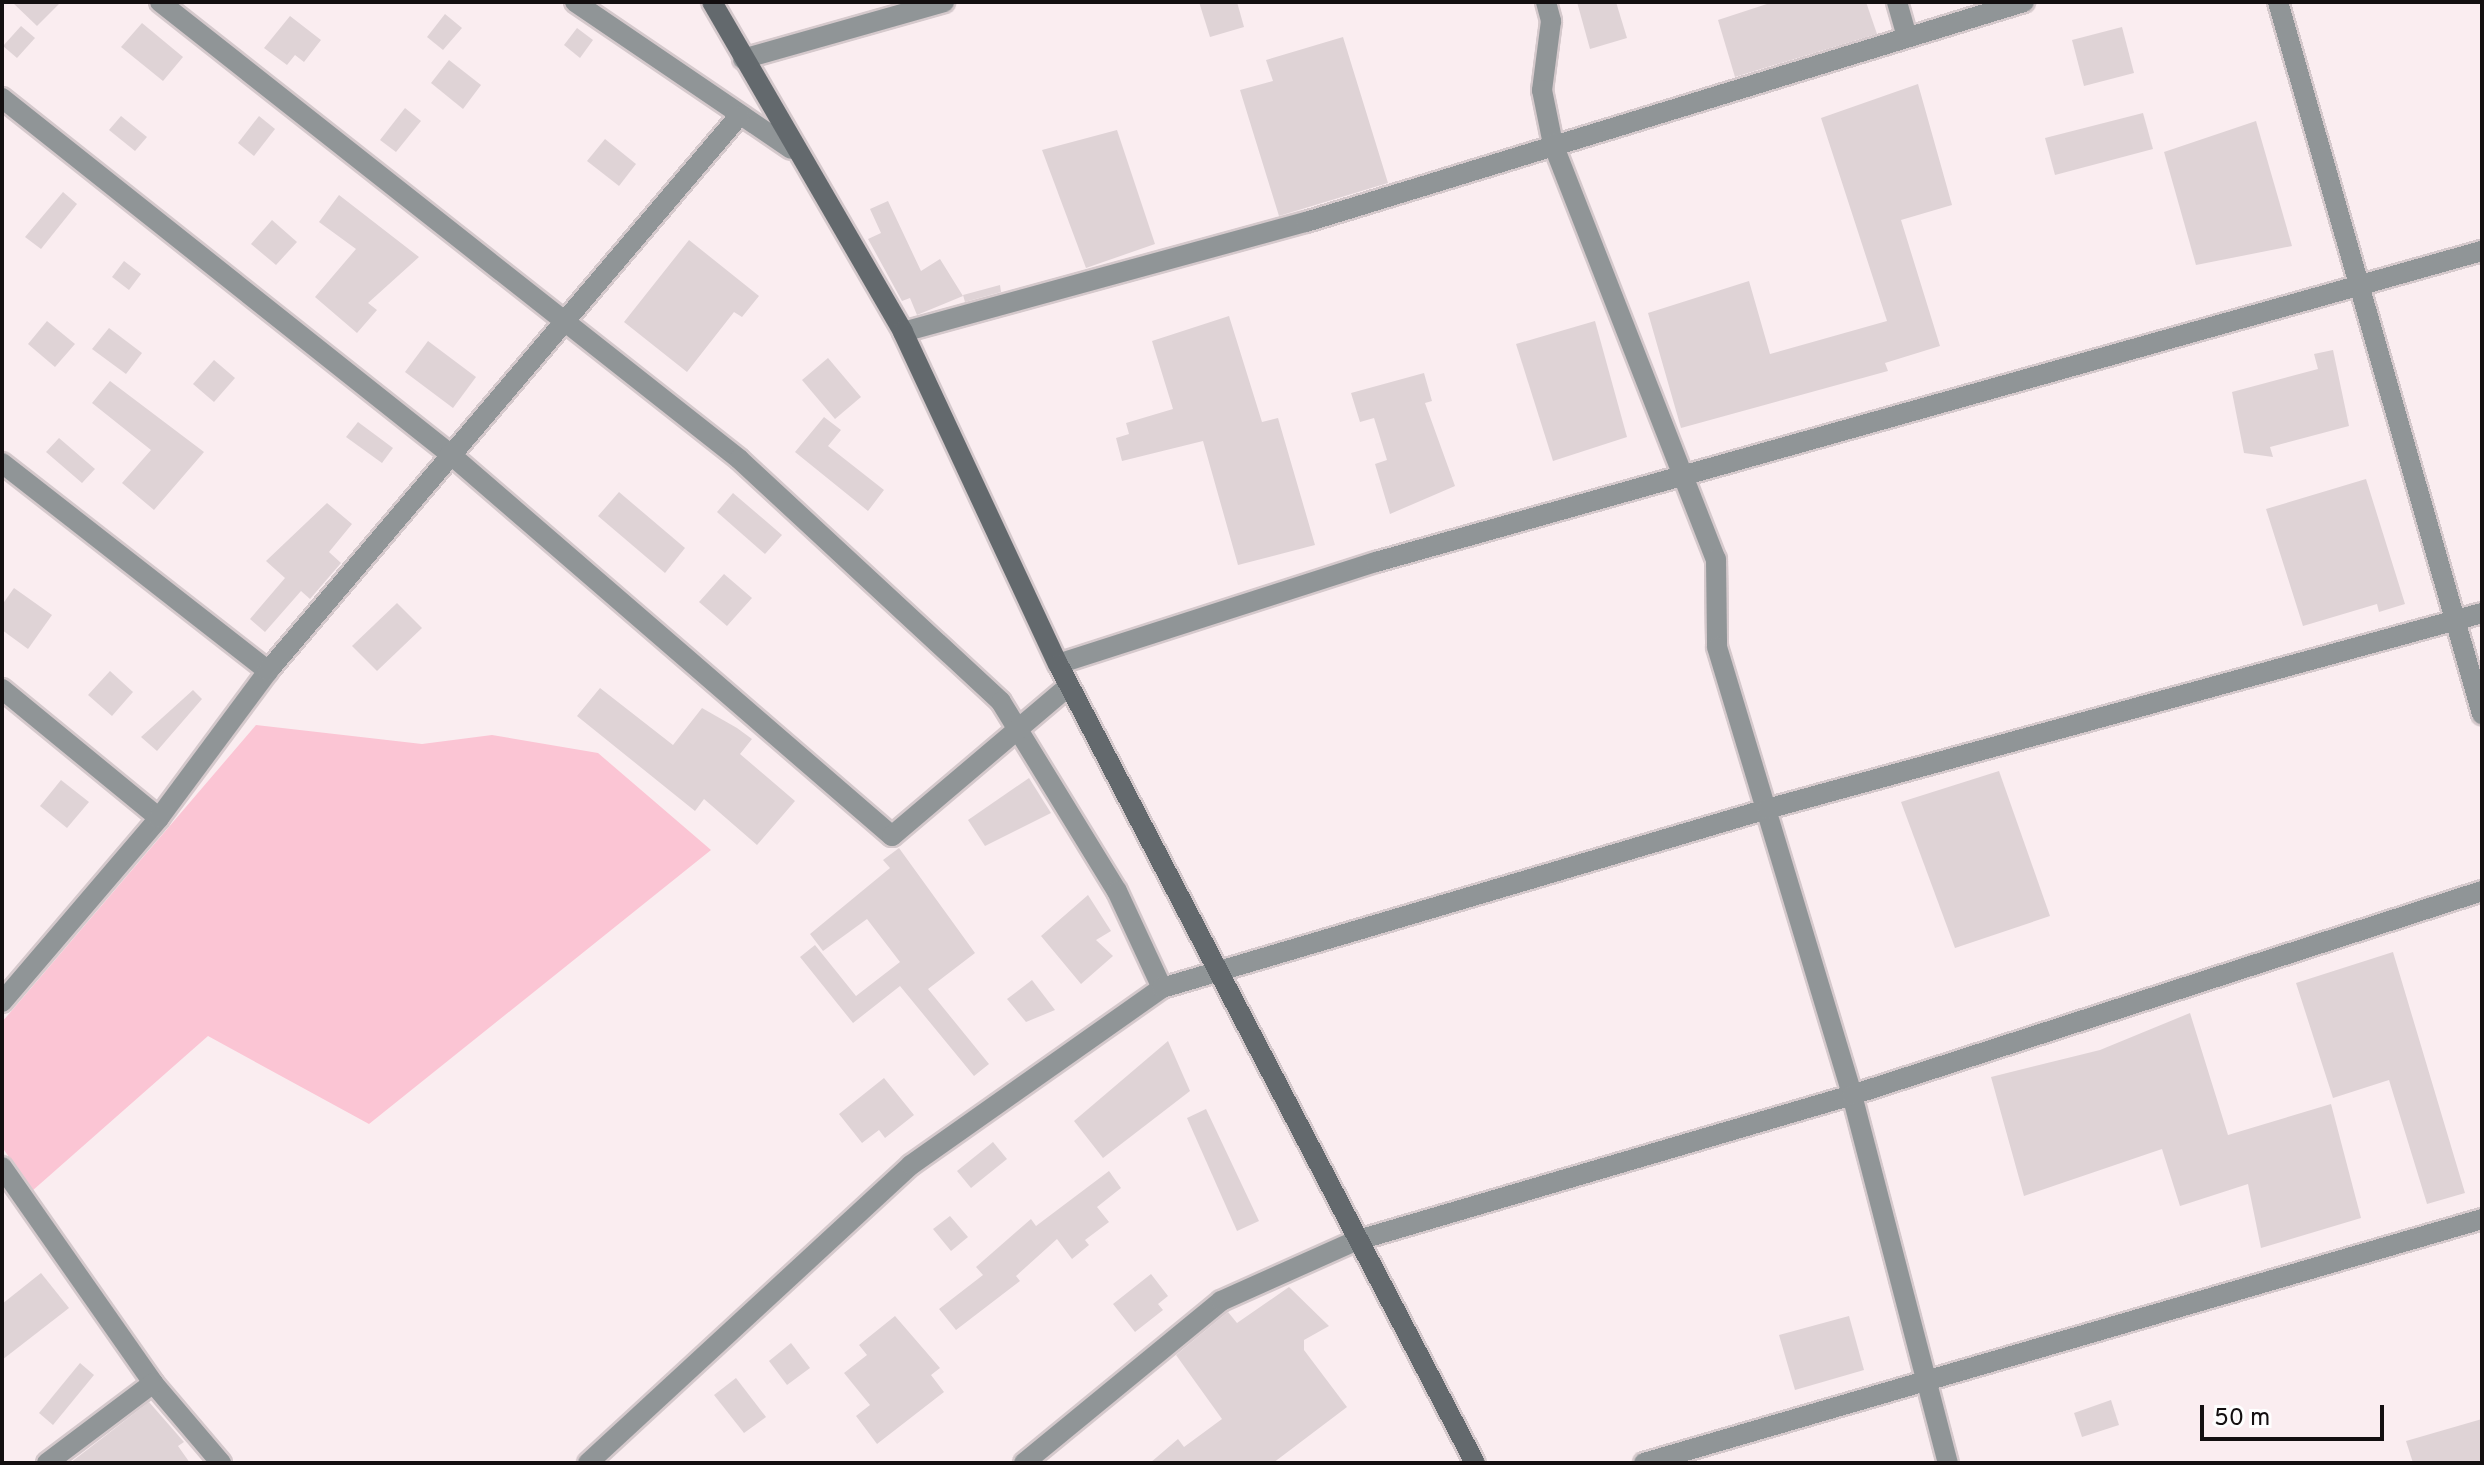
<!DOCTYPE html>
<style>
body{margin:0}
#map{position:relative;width:2484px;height:1465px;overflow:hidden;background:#faedf0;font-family:Overpass,sans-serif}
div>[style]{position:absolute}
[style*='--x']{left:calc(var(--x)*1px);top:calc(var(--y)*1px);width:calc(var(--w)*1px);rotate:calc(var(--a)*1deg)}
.green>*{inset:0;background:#fbc5d4}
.building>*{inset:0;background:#dfd3d6}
.roads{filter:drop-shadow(2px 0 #d5c9cc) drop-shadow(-2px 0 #d5c9cc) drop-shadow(0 2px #d5c9cc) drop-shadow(0 -2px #d5c9cc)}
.street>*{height:20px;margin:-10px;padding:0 10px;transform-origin:10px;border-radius:10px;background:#909597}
.secondary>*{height:20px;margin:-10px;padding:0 10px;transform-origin:10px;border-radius:10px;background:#63696d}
span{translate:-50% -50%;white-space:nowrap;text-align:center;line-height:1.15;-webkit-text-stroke:6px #fefefe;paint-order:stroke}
.frame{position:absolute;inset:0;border:4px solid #130f10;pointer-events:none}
.scale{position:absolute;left:2200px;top:1405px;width:184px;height:36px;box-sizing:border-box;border:4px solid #130f10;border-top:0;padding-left:10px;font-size:24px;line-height:28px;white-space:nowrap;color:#130f10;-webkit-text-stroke:6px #fefefe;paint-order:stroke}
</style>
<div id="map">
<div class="green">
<i style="clip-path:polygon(256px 725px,422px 744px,492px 735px,598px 753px,711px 850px,369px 1124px,208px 1036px,32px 1191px,2px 1147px,2px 1022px)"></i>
</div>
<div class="building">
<i style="clip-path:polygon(12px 2px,61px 2px,37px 26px)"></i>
<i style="clip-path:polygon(1199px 2px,1237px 2px,1244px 27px,1210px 37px)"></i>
<i style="clip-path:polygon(1577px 2px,1616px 2px,1627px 38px,1590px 49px)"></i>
<i style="clip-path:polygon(1773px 2px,1866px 2px,1877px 34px,1735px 77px,1718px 20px)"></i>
<i style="clip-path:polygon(445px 14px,462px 28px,443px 50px,427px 37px)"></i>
<i style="clip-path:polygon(290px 16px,321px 40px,304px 62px,295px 55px,287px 65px,264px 48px)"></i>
<i style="clip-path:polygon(142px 23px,183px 57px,163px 81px,121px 47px)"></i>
<i style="clip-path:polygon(21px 26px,35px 38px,17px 58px,3px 46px)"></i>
<i style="clip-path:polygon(2122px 27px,2134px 73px,2084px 86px,2072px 40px)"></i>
<i style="clip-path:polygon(577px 28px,593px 40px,580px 58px,564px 45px)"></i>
<i style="clip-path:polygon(1343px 37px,1388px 183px,1279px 216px,1240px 90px,1273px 81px,1266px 60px)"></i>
<i style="clip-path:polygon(449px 60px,481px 85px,463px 109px,431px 83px)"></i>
<i style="clip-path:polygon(1918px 84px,1952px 205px,1901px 220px,1940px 346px,1885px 363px,1888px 371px,1681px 428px,1648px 313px,1749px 281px,1770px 354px,1887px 321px,1821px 118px)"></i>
<i style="clip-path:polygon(405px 108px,421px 121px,396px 152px,380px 140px)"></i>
<i style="clip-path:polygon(2143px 113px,2153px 149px,2055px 175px,2045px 138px)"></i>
<i style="clip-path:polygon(121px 116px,147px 137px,135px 151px,109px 130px)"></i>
<i style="clip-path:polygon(259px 116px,275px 129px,254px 156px,238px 143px)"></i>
<i style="clip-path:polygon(2256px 121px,2292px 246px,2196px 265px,2164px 152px)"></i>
<i style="clip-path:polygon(1117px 130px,1155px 244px,1086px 268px,1042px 150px)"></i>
<i style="clip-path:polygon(605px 139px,636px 164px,619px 186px,587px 161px)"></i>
<i style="clip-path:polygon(63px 192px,77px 204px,41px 249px,25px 237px)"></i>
<i style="clip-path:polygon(339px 195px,419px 257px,368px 303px,377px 310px,357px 333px,315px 297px,356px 249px,319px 222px)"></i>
<i style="clip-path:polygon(888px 201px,921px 271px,940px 259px,963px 296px,917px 315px,910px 298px,902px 301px,868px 239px,881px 233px,870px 209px)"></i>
<i style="clip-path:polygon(272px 220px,297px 242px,276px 265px,251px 244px)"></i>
<i style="clip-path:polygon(689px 240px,759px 296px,742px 317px,734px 312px,687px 372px,624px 322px)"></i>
<i style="clip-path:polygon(124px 261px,141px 274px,129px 290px,112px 277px)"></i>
<i style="clip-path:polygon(1000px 285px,1001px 292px,965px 302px,963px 295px)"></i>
<i style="clip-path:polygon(1229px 316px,1262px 422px,1278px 418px,1315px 545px,1238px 565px,1203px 441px,1122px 461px,1116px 438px,1129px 434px,1126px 423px,1173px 409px,1152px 341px)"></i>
<i style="clip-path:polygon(47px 321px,75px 344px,55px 367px,28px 344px)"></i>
<i style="clip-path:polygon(1595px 321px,1627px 437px,1553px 461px,1516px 344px)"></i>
<i style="clip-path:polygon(109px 328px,142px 353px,126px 374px,92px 349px)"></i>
<i style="clip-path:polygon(428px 341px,476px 377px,453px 408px,405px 372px)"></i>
<i style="clip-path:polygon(2333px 350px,2349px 426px,2270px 447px,2273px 457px,2244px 453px,2232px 392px,2318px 369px,2314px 354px)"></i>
<i style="clip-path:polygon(828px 358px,861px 397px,835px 419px,802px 380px)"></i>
<i style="clip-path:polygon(214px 360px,235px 378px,214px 402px,193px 384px)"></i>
<i style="clip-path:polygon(1424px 373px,1432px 401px,1425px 403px,1455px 486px,1390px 514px,1375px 464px,1387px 460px,1374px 418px,1360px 422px,1351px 393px)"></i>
<i style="clip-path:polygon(110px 381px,204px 452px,154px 510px,122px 483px,151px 450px,92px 403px)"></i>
<i style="clip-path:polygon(824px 417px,841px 430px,828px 446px,884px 490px,868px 511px,795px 452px)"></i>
<i style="clip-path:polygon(358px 422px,393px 448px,382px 463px,346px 437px)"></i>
<i style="clip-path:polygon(59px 438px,95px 469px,82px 483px,46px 452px)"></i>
<i style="clip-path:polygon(2366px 479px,2405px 604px,2379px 612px,2377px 604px,2303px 626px,2266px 509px)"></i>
<i style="clip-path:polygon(619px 492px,685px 548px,665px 573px,598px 516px)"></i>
<i style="clip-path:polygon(733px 493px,782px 535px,765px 554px,717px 512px)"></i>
<i style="clip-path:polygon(327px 503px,352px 524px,329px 552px,341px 563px,310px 599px,301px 591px,265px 632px,250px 619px,285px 578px,266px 561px)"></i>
<i style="clip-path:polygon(724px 574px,752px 598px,727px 626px,699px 602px)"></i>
<i style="clip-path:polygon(14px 588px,52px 615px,28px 649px,2px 630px,2px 605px)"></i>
<i style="clip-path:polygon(397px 603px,422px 628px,377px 671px,352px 646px)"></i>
<i style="clip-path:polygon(110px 671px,133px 692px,112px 716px,88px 695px)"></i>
<i style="clip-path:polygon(600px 688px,673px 745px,702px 708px,737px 728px,752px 739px,740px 754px,795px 801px,757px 845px,704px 799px,695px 811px,577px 716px)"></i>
<i style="clip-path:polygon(193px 690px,202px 699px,157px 751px,141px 737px)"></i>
<i style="clip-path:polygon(1999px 771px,2050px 916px,1955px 948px,1901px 802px)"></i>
<i style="clip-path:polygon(1029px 778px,1051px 813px,985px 846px,968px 820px)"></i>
<i style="clip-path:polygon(61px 780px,89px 802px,67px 828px,40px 806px)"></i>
<i style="clip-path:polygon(899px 848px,975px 953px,928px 989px,989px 1064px,974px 1076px,900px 986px,853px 1023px,800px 957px,815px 945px,856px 996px,900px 962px,867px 919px,823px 951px,810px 934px,890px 868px,883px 860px)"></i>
<i style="clip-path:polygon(1088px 895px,1111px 931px,1096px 940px,1113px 956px,1081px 984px,1041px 936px)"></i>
<i style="clip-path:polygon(2393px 952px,2465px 1193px,2427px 1204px,2389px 1080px,2333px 1098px,2296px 983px)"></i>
<i style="clip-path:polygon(1032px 980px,1055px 1010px,1026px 1022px,1007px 999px)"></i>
<i style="clip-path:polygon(2190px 1013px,2228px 1135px,2331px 1104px,2361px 1218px,2261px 1248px,2248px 1184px,2180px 1206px,2162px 1149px,2024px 1196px,1991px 1077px,2100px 1050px)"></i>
<i style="clip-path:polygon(1168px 1041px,1190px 1091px,1103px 1158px,1074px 1121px)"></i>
<i style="clip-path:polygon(884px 1078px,914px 1115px,885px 1138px,879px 1130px,862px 1143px,839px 1114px)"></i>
<i style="clip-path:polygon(1206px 1109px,1259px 1221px,1237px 1231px,1187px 1118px)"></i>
<i style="clip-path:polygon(993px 1142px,1007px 1159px,971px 1188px,957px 1171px)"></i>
<i style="clip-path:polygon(1109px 1171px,1121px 1188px,1097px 1207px,1109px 1222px,1085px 1240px,1089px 1245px,1072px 1259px,1057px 1239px,1016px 1276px,1020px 1281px,956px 1330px,939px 1309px,983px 1275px,976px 1267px,1031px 1219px,1036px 1226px)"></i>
<i style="clip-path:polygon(950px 1216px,968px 1237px,951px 1251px,933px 1229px)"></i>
<i style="clip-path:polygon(41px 1273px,69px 1308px,2px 1360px,2px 1304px)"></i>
<i style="clip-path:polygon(1151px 1274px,1168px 1296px,1158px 1304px,1163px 1310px,1135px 1332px,1113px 1304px)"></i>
<i style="clip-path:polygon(1289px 1287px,1329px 1326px,1304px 1340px,1304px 1350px,1347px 1407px,1273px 1463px,1150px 1463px,1178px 1439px,1184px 1447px,1222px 1419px,1176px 1355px,1228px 1312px,1237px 1323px)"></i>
<i style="clip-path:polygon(895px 1316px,940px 1368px,931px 1375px,944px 1392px,877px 1444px,856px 1416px,870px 1405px,844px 1373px,867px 1355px,859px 1345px)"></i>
<i style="clip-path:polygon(1849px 1316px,1864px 1370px,1795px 1390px,1779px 1335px)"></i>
<i style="clip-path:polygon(791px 1343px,810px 1368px,787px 1385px,769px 1361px)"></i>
<i style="clip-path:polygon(80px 1363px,94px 1375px,53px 1425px,39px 1413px)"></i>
<i style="clip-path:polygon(736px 1378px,766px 1417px,744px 1433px,714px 1395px)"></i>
<i style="clip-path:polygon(2111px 1400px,2119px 1425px,2082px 1437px,2074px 1413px)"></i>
<i style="clip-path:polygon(149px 1402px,184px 1442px,178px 1446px,190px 1463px,70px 1463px)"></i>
<i style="clip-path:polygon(2482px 1419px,2482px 1463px,2413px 1463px,2406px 1441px)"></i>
</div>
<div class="roads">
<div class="street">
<i style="--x:160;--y:2;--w:738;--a:38.28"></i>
<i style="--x:739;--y:459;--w:357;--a:42.8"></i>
<i style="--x:1001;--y:702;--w:222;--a:58.5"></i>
<i style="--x:1117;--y:891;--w:107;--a:65.1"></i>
<i style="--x:575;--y:2;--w:261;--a:34.2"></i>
<i style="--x:1546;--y:2;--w:20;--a:75"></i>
<i style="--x:1551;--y:21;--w:70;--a:97.4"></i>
<i style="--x:1542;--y:90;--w:55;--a:78.5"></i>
<i style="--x:1553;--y:144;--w:446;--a:68.6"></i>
<i style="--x:1716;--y:559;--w:88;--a:89.3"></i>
<i style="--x:1717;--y:647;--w:468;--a:73.2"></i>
<i style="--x:1852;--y:1095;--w:380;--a:75.4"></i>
<i style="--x:1897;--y:2;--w:36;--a:74"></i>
<i style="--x:2278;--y:2;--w:741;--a:74.01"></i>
<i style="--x:743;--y:59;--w:209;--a:-15.8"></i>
<i style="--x:2;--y:98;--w:572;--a:38.47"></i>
<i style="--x:450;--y:454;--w:584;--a:40.84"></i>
<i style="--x:892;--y:836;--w:232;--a:-40.3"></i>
<i style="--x:903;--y:332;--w:418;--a:-15.3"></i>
<i style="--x:1306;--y:222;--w:751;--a:-17.04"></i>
<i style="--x:2;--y:463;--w:338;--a:38"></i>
<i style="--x:1058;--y:664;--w:334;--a:-17.8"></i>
<i style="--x:1376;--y:562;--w:1149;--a:-15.71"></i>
<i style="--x:2;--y:689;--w:203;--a:39.4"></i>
<i style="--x:2;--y:1002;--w:242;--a:-49.5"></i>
<i style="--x:159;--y:818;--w:183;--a:-53.4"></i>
<i style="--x:268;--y:671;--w:728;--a:-49.68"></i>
<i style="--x:2;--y:1167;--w:264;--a:55"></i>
<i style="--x:153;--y:1383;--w:105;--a:49.6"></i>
<i style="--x:47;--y:1463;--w:133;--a:-37"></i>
<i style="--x:588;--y:1463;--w:439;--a:-42.7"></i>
<i style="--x:911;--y:1165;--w:307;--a:-35.2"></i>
<i style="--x:1162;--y:988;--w:631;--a:-16.48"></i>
<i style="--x:1767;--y:809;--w:741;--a:-15.33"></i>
<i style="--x:1024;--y:1463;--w:255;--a:-39.4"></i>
<i style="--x:1221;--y:1301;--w:147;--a:-24.1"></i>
<i style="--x:1355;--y:1241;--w:518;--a:-16.37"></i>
<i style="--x:1852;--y:1095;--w:662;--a:-17.94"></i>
<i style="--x:1644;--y:1463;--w:873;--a:-16.23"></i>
</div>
<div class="secondary">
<i style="--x:712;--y:2;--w:381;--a:59.9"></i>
<i style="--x:903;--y:332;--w:366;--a:65"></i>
<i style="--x:1058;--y:664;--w:901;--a:62.44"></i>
</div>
</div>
<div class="frame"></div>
<div class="scale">50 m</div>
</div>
